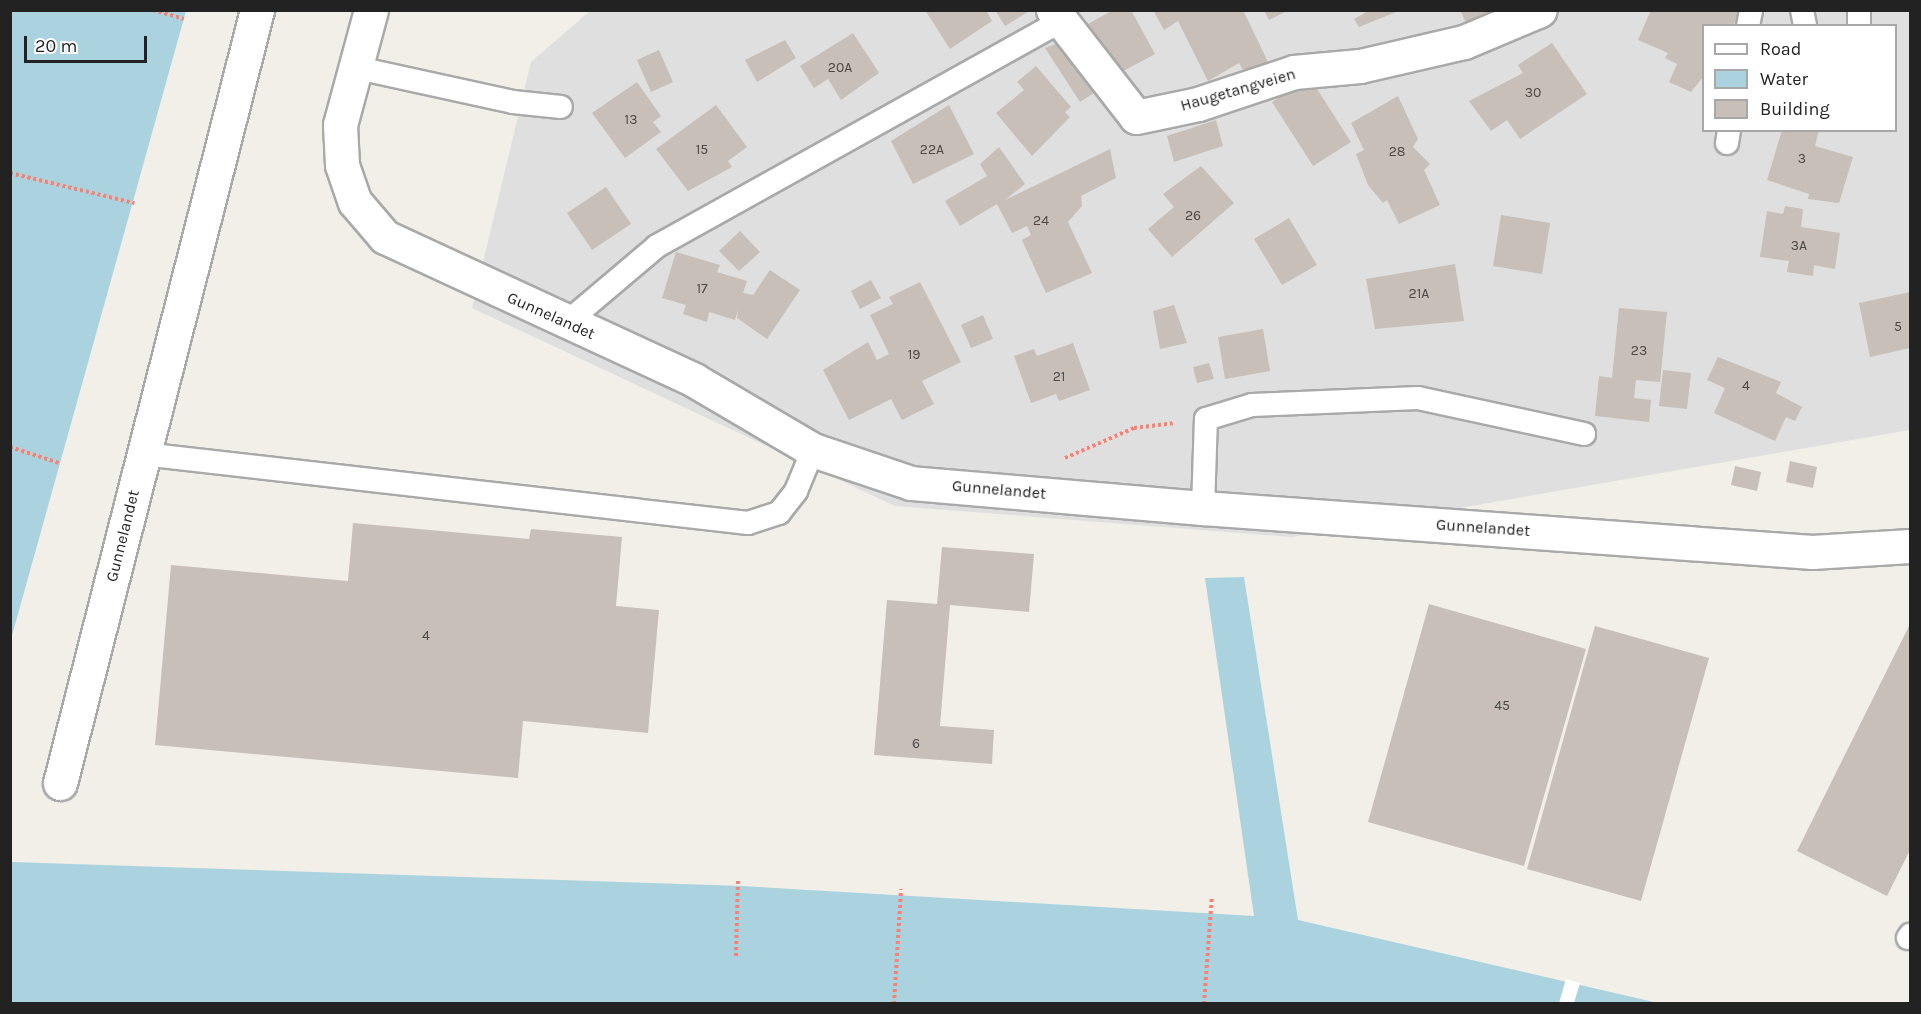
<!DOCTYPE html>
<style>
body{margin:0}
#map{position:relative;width:1921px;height:1014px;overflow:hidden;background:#f2efe9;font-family:Karla,sans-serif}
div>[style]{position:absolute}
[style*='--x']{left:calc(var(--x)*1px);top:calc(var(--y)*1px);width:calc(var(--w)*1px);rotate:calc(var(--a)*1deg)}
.residential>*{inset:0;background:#e0dfdf}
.water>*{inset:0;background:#aad3df}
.pier>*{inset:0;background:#fff}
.building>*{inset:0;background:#c7bfb8}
.path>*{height:4px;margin-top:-2px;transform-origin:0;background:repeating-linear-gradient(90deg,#fa8072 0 3px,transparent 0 6px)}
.roads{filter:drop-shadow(2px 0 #a9a9a9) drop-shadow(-2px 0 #a9a9a9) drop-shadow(0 2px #a9a9a9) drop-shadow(0 -2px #a9a9a9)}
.lane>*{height:22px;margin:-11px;padding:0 11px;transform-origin:11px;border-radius:11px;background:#fff}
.street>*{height:33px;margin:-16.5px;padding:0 16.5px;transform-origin:16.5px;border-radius:16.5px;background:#fff}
span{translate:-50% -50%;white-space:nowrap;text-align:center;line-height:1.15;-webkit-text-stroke:5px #fff;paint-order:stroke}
.number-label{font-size:14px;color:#4b4948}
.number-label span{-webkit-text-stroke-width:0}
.street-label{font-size:16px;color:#222}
.frame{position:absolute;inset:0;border:12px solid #222;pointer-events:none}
.legend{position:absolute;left:1702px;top:24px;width:195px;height:108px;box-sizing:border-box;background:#fff;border:2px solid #a7a7a7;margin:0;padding:8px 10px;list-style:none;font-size:18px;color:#222}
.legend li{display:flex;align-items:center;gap:12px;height:30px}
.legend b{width:30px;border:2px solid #a7a7a7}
.scale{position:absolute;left:24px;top:36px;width:123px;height:27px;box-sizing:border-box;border:3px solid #222;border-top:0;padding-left:8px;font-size:18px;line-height:21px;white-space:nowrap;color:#222;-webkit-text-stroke:4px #fff;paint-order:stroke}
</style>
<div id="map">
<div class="residential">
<i style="clip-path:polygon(evenodd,590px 11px,1910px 11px,1910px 430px,1292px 537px,895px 506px,472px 308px,531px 62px,590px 11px,1704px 26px,1896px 26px,1896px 130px,1704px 130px,1704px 26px)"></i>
</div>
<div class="water">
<i style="clip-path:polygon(11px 10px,186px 11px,11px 639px,10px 11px)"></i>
<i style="clip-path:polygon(1244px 577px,1298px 920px,1658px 1003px,11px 1004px,11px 862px,742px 886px,1254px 916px,1205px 578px)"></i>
</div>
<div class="pier">
<i style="clip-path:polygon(1566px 979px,1580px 983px,1574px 1003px,1559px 1003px)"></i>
</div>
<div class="building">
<i style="clip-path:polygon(925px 10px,986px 10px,992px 21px,950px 49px)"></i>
<i style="clip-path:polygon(995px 10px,1031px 10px,1005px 26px)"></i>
<i style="clip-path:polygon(1113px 10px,1131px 10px,1155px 54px,1116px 75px,1088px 24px)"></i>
<i style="clip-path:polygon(1153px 10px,1243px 10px,1269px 64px,1247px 77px,1239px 63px,1208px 81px,1178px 21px,1164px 30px)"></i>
<i style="clip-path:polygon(1264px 10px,1289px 10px,1269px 20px)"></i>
<i style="clip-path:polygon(1370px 10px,1401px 10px,1359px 27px,1354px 19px)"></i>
<i style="clip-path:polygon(1460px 10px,1500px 10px,1468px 27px)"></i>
<i style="clip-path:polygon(1651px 10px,1740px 10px,1733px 26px,1704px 26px,1704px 76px,1691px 92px,1669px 82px,1677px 64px,1665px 58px,1668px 53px,1638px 40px)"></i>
<i style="clip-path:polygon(853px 33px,879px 73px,841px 100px,828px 79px,814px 88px,800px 66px)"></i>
<i style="clip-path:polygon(785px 40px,796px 58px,757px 82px,745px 60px)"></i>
<i style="clip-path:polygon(1064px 41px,1097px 91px,1080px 102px,1045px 48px)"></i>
<i style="clip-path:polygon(1552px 43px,1587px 94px,1520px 139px,1507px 120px,1491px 131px,1469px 101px,1523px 73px,1518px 65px)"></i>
<i style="clip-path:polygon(659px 50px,673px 82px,651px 92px,637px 60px)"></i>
<i style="clip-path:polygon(1036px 66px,1071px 107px,1065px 112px,1070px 117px,1032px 156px,996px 113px,1024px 90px,1017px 82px)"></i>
<i style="clip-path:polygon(1310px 78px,1351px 142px,1313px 166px,1272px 102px)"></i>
<i style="clip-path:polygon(637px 82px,661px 116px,653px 122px,661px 132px,625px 158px,592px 113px)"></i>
<i style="clip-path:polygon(1398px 96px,1418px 139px,1413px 147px,1430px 164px,1424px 170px,1440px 205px,1399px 224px,1387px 200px,1383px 203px,1368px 185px,1356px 154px,1364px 150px,1351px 123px)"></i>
<i style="clip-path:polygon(716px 105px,747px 147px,728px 161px,732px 167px,688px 191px,656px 149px)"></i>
<i style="clip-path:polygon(949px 105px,974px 154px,913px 184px,891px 141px)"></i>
<i style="clip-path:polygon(1216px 120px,1223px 146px,1174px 162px,1167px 136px)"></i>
<i style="clip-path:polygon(1782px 130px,1819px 130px,1815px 146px,1853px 157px,1839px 203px,1808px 199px,1809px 194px,1767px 180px)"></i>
<i style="clip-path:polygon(999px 147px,1025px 184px,1005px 200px,1110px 149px,1116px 178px,1081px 196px,1082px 206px,1068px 222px,1092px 273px,1046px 293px,1022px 240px,1031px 235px,1027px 226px,1012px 233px,997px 204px,960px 226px,945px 201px,987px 176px,980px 164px)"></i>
<i style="clip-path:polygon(1201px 166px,1234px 203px,1172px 257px,1148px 229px,1174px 207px,1163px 194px)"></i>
<i style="clip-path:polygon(606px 187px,631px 224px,592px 250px,567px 213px)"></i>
<i style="clip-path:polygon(1785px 206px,1803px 209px,1801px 227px,1840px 233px,1835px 269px,1814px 265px,1813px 276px,1787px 272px,1789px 261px,1760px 257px,1767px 211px,1783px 214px)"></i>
<i style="clip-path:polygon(1501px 215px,1550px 223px,1542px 274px,1493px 266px)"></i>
<i style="clip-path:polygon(1289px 218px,1317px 265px,1282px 285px,1254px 239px)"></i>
<i style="clip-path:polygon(740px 231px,760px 252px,739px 271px,719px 251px)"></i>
<i style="clip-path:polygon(676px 252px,720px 265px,717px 272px,747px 281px,743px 293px,753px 295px,770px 270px,800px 290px,767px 339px,737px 318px,738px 310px,735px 320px,709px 312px,707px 322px,683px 314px,686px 305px,662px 298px)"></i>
<i style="clip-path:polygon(1455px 264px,1464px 321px,1375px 329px,1366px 279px)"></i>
<i style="clip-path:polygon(871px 280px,881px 298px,860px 309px,851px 291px)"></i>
<i style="clip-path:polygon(920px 282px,961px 362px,922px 381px,934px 404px,902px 420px,891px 399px,849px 420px,823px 370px,868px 342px,877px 360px,889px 354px,870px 315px,893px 304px,889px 297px)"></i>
<i style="clip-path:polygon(1910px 292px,1910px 348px,1870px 357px,1859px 303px)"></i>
<i style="clip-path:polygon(1174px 305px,1187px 343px,1160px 349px,1153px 311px)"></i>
<i style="clip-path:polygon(1619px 308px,1667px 312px,1660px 382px,1636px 380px,1634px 398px,1651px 400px,1649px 422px,1595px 416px,1599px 376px,1612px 378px)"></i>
<i style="clip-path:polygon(983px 315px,993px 339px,971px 348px,961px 325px)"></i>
<i style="clip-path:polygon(1263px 329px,1270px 371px,1225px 379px,1218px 337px)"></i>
<i style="clip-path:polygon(1073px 343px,1090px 390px,1059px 401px,1056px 394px,1031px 403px,1014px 356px,1034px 349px,1037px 356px)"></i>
<i style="clip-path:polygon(1718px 357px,1781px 382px,1776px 393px,1802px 407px,1795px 421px,1786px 417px,1775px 441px,1714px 413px,1725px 388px,1707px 380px)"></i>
<i style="clip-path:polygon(1209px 363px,1214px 379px,1197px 383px,1193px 367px)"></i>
<i style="clip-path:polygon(1663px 370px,1691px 373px,1687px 409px,1659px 406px)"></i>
<i style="clip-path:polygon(1790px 461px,1817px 467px,1813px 488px,1786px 482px)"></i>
<i style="clip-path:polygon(1735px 466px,1761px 472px,1757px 491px,1731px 485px)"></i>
<i style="clip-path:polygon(353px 523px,529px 539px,531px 529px,622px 537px,616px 606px,659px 610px,648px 733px,523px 721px,518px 778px,155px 745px,171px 565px,348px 581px)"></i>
<i style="clip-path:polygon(942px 547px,1034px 554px,1029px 612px,950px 605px,940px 726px,994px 730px,992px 764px,874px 755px,887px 600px,937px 604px)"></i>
<i style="clip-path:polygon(1429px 604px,1586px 649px,1524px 866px,1368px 822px)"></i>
<i style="clip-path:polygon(1910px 624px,1910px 850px,1887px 896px,1797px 851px)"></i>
<i style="clip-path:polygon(1595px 626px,1709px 658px,1641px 901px,1527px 869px)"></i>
</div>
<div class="path">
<i style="--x:153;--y:10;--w:32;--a:16"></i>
<i style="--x:10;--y:173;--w:128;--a:13.6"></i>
<i style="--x:10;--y:447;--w:52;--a:18.1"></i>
<i style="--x:1065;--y:458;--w:75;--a:-23.5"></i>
<i style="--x:1134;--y:428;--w:39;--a:-7"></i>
<i style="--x:736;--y:956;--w:76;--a:-88.5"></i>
<i style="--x:894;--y:1004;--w:115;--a:-86.5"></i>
<i style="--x:1204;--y:1004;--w:108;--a:-85.8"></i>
</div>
<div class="roads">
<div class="lane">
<i style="--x:1802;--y:10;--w:16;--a:79"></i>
<i style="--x:1748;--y:26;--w:16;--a:-79"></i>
<i style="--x:1859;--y:26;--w:16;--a:-90"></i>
<i style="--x:353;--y:67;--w:164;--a:12.3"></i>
<i style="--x:513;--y:102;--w:48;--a:5.9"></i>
<i style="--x:1727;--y:143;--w:13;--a:-81"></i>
<i style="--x:566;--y:323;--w:119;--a:-40.2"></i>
<i style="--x:657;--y:246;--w:461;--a:-29.1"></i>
<i style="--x:143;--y:454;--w:609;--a:6.51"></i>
<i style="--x:748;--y:523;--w:33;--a:-18"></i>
<i style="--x:779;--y:513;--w:28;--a:-52"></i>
<i style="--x:796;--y:491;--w:44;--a:-67.5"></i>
<i style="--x:1203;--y:508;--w:89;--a:-88.1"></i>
<i style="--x:1206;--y:419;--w:48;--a:-16.9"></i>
<i style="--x:1252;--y:405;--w:166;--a:-2.4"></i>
<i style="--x:1418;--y:398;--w:170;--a:12.2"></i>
<i style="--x:1908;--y:938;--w:4;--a:-56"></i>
</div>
<div class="street">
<i style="--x:371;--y:10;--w:119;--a:105.1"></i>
<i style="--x:340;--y:125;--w:40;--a:87.1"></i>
<i style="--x:342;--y:165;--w:39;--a:71"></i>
<i style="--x:355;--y:202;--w:46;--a:49.4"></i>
<i style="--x:385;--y:237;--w:340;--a:24.8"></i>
<i style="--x:694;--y:380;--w:138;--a:30.5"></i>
<i style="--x:813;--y:450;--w:103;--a:18.6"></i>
<i style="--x:911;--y:483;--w:293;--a:4.9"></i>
<i style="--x:1203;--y:508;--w:611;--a:4.13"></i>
<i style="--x:1812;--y:552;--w:98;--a:-3.5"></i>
<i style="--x:1053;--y:10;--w:135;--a:52.2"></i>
<i style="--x:1136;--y:117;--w:63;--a:-11.8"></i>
<i style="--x:1198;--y:104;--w:101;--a:-18.4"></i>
<i style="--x:1294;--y:72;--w:66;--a:-5.2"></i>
<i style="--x:1360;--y:66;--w:107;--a:-13"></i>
<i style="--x:1464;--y:42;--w:82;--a:-22.8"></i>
<i style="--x:60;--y:783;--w:798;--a:-75.7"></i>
</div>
</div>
<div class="number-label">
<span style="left:840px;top:68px">20A</span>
<span style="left:1533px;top:93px">30</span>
<span style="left:631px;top:120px">13</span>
<span style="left:702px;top:150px">15</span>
<span style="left:932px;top:150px">22A</span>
<span style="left:1397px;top:152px">28</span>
<span style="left:1802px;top:159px">3</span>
<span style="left:1193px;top:216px">26</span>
<span style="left:1041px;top:221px">24</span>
<span style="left:1799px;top:246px">3A</span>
<span style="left:702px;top:289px">17</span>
<span style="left:1419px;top:294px">21A</span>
<span style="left:1898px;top:327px">5</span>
<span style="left:1639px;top:351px">23</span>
<span style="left:914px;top:355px">19</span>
<span style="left:1059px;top:377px">21</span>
<span style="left:1746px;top:386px">4</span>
<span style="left:426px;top:636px">4</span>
<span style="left:1502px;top:706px">45</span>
<span style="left:916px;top:744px">6</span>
</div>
<div class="street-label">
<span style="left:1238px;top:90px;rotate:-16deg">Haugetangveien</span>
<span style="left:551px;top:316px;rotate:24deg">Gunnelandet</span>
<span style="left:999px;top:490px;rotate:5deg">Gunnelandet</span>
<span style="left:1483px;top:528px;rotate:4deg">Gunnelandet</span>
<span style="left:123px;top:536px;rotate:-76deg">Gunnelandet</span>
</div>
<div class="frame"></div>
<ul class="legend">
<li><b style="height:8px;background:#fff"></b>Road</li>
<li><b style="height:16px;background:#aad3df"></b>Water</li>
<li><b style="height:16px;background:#c7bfb8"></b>Building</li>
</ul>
<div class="scale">20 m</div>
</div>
